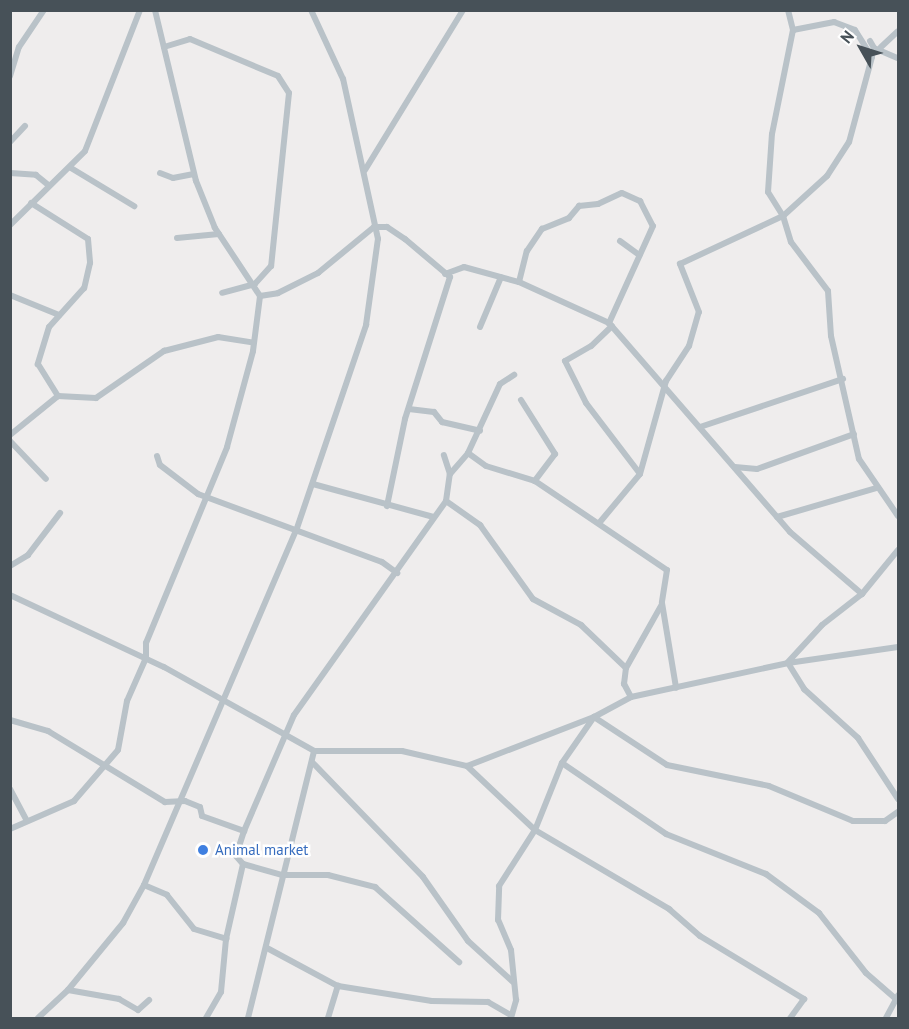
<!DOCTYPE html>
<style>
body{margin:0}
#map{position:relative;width:909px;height:1029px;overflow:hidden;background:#efeded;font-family:"PT Sans",sans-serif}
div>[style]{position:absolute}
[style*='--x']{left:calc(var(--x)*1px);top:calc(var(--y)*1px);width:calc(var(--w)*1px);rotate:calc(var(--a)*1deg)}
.street>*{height:6px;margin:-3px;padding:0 3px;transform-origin:3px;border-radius:3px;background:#b9c2c8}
.dots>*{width:16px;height:16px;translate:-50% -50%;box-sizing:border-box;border:3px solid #fff;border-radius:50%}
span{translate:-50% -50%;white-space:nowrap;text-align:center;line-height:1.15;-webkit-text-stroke:5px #fff;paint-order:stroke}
.shop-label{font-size:15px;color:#366cbe}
.left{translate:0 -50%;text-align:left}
.frame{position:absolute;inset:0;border:12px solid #475158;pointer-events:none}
.north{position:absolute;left:831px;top:18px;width:60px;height:60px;-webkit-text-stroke:4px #fff;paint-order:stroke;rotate:309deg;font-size:16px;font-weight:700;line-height:24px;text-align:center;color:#475158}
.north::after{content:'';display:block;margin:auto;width:21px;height:27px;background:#475158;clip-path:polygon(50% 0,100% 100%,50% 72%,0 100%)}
</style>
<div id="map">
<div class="street">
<i style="--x:788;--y:10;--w:21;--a:76"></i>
<i style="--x:793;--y:30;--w:42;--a:-11"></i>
<i style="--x:834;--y:22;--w:22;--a:21"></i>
<i style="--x:855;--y:30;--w:32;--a:58"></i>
<i style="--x:872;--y:57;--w:88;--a:105.1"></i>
<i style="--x:849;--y:142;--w:40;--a:122.9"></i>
<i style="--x:827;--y:176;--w:59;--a:137.7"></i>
<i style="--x:783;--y:216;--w:27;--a:73"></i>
<i style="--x:791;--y:242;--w:61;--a:52.9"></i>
<i style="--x:828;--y:291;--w:45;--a:86.2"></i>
<i style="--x:831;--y:336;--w:126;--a:77.2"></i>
<i style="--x:859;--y:459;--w:69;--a:55.6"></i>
<i style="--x:870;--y:41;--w:8;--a:60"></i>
<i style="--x:874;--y:48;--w:26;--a:23"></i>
<i style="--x:164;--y:47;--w:27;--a:-17"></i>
<i style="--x:190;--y:39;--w:95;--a:22.8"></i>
<i style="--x:278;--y:76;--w:20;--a:57"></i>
<i style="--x:289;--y:93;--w:174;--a:95.9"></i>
<i style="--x:271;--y:266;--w:24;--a:132"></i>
<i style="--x:255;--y:284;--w:34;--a:165"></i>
<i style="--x:881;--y:47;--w:23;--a:-43"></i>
<i style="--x:10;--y:76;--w:30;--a:-73"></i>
<i style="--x:19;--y:47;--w:45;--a:-56"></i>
<i style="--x:10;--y:142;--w:22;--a:-47"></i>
<i style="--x:71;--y:168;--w:74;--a:31.1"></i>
<i style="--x:365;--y:170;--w:188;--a:-58.5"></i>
<i style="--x:10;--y:173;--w:26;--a:4"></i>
<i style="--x:36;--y:175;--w:14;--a:39"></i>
<i style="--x:160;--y:173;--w:14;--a:21"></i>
<i style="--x:173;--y:178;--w:21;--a:-11"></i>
<i style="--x:31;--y:203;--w:67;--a:32.3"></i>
<i style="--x:88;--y:239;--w:24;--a:85"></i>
<i style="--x:90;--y:263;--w:26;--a:103"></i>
<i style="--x:84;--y:288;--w:52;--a:131.9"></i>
<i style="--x:49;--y:327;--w:39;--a:107"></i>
<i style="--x:38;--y:364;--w:38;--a:58"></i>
<i style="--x:58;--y:396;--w:38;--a:3"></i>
<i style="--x:96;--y:398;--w:83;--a:-34.7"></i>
<i style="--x:164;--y:351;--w:56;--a:-14.5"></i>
<i style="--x:218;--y:337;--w:36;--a:9"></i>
<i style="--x:10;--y:225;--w:105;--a:-44.6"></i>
<i style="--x:85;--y:151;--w:151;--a:-68.7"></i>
<i style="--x:177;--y:238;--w:42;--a:-5.4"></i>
<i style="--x:620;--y:241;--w:24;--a:36"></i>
<i style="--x:445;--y:274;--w:20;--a:-20"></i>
<i style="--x:464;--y:267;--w:57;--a:15.3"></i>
<i style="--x:519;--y:282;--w:99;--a:24.5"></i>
<i style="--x:609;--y:323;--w:276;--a:49.1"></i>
<i style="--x:790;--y:532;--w:95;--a:40.7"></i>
<i style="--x:519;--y:282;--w:32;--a:-76"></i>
<i style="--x:527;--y:251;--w:27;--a:-56"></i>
<i style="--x:542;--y:229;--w:29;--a:-22"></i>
<i style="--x:569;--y:218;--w:16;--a:-50"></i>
<i style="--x:579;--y:206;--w:19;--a:-6"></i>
<i style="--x:598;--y:204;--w:26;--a:-25"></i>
<i style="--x:622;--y:193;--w:20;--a:24"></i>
<i style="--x:640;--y:201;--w:28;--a:63"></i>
<i style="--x:653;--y:226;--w:107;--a:114.4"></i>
<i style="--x:10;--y:295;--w:53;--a:22.2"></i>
<i style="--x:260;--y:296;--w:18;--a:-9"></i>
<i style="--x:278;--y:293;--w:45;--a:-26.6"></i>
<i style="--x:318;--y:273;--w:72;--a:-39.4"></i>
<i style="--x:374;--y:227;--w:13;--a:0"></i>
<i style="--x:387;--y:227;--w:22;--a:34"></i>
<i style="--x:405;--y:239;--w:59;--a:40.2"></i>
<i style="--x:450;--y:277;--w:149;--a:107.6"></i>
<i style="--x:405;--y:419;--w:89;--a:101.7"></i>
<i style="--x:612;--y:326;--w:29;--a:136"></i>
<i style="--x:591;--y:346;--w:30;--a:150"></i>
<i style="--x:565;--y:361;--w:47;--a:63.4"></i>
<i style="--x:586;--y:403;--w:89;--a:52.7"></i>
<i style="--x:480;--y:327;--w:54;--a:-67.2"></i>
<i style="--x:521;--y:400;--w:64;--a:57.8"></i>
<i style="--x:555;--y:454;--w:34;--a:127"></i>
<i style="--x:409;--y:409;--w:25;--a:7"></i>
<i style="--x:434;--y:412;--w:13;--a:51"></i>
<i style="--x:442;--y:422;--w:39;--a:13"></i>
<i style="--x:700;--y:427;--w:151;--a:-18.6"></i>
<i style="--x:10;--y:435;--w:62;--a:-39.1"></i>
<i style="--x:10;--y:441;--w:52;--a:46.5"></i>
<i style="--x:468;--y:453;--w:22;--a:36"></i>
<i style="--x:486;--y:466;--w:51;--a:17"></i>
<i style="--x:535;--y:481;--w:159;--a:34"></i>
<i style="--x:667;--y:570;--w:33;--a:99"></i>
<i style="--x:662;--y:603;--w:86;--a:80.6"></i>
<i style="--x:157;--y:456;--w:9;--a:72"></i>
<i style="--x:160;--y:465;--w:48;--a:37.3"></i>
<i style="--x:198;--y:494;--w:196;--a:20.3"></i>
<i style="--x:382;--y:562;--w:19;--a:36"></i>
<i style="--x:735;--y:467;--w:22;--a:5"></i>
<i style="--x:757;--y:469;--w:103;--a:-19.8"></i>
<i style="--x:450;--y:474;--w:28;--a:-49"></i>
<i style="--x:468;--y:453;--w:76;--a:-65.1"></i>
<i style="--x:500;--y:384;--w:17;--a:-33"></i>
<i style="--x:313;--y:484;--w:125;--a:15.3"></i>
<i style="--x:446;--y:501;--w:42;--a:35.2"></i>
<i style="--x:480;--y:525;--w:91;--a:54.4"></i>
<i style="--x:533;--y:599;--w:55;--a:28.4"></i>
<i style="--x:581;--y:625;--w:62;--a:43.7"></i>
<i style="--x:777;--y:517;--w:104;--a:-16.2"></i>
<i style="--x:600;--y:522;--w:62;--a:-50.2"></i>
<i style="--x:640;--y:474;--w:97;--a:-74.4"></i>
<i style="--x:666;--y:381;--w:42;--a:-56.7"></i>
<i style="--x:689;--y:346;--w:35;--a:-74"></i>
<i style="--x:699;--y:312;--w:52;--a:-111.6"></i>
<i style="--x:680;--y:264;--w:114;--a:-25"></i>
<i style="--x:783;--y:216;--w:28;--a:-122"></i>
<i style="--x:768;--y:192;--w:58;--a:-86.1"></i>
<i style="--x:772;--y:134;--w:106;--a:-78.6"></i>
<i style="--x:10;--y:566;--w:21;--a:-31"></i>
<i style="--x:28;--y:555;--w:53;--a:-52.7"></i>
<i style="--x:10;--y:595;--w:170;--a:25.1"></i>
<i style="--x:164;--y:667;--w:172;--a:29.2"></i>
<i style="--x:314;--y:751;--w:88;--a:0"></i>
<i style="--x:402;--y:751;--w:67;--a:13"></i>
<i style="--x:467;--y:766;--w:136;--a:-21.1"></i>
<i style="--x:594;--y:717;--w:42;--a:-28.4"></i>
<i style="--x:631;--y:697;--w:161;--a:-12.2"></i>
<i style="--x:788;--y:663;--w:111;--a:-8.3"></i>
<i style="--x:788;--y:662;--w:50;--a:-47.4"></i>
<i style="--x:822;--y:625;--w:51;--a:-37.8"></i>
<i style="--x:862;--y:594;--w:57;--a:-50.7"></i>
<i style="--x:788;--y:663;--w:31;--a:58"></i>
<i style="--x:804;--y:689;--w:73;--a:42.2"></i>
<i style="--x:858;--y:738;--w:73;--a:56.7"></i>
<i style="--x:631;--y:697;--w:15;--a:-118"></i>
<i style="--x:624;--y:684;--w:16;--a:-83"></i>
<i style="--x:626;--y:668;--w:73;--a:-60.6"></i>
<i style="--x:10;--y:720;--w:40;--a:16"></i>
<i style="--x:48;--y:731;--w:137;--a:31.3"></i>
<i style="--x:165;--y:802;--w:20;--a:-3"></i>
<i style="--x:185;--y:801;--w:16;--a:22"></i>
<i style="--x:200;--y:807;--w:9;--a:77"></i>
<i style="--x:202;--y:816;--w:45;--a:19.7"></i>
<i style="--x:244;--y:831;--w:26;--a:108"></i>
<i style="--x:236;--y:856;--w:11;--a:49"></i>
<i style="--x:243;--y:864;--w:41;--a:15.8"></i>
<i style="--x:282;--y:875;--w:46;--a:0"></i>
<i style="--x:328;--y:875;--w:49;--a:14.3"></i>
<i style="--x:375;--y:887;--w:113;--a:41.8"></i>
<i style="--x:313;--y:763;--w:158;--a:46"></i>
<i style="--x:423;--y:877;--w:78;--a:54.9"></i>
<i style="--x:468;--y:941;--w:61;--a:42.3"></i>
<i style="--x:562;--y:763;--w:126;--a:34.3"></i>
<i style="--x:666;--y:834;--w:108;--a:21.8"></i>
<i style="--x:766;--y:874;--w:66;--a:36.3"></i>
<i style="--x:819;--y:913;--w:76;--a:51.9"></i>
<i style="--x:866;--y:973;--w:40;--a:41"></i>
<i style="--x:467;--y:766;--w:93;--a:43.3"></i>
<i style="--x:535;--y:830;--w:156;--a:30.5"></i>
<i style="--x:669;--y:909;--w:41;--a:41.1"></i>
<i style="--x:700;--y:936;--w:122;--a:31.2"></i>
<i style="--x:804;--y:999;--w:24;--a:126"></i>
<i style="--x:10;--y:789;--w:36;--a:62"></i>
<i style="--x:10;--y:829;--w:70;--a:-23.6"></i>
<i style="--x:74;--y:801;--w:67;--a:-49.2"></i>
<i style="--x:118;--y:750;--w:50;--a:-79.6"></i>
<i style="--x:127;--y:701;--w:47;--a:-66.2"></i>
<i style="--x:146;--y:658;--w:15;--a:-90"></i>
<i style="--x:146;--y:643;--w:212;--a:-67.5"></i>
<i style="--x:227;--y:447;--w:99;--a:-74.8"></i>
<i style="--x:253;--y:351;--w:55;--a:-82.7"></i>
<i style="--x:260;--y:296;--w:82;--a:-123.5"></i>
<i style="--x:215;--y:228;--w:51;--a:-112"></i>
<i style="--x:196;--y:181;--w:176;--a:-103.5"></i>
<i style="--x:244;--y:831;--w:126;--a:-66.7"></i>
<i style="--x:294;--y:715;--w:262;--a:-54.6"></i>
<i style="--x:446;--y:501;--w:27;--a:-82"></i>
<i style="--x:450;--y:474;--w:20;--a:-108"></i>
<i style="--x:144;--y:885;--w:25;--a:23"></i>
<i style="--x:167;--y:895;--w:43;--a:51.5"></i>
<i style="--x:194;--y:929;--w:34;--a:17"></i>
<i style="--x:267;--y:948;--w:81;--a:28.2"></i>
<i style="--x:338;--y:986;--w:95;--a:9.1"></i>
<i style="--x:432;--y:1001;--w:56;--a:1"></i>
<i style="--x:488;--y:1002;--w:24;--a:30"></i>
<i style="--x:68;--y:990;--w:52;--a:10"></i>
<i style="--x:119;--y:999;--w:22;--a:30"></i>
<i style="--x:138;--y:1010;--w:15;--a:-42"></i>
<i style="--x:38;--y:1018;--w:41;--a:-43"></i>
<i style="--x:68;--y:990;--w:87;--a:-50.6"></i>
<i style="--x:123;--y:923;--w:43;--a:-61.1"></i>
<i style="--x:144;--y:885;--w:385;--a:-66.8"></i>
<i style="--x:296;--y:531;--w:218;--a:-71.2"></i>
<i style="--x:366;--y:325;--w:87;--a:-82.1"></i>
<i style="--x:378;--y:239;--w:164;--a:-102.3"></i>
<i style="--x:343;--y:79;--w:76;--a:-114.9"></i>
<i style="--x:206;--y:1018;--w:30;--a:-60"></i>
<i style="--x:221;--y:992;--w:53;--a:-84.6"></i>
<i style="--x:226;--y:939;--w:77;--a:-77.2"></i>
<i style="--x:248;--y:1018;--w:275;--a:-76.1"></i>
<i style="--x:328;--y:1018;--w:34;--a:-73"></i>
<i style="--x:511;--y:1018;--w:19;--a:-74"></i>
<i style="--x:516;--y:1000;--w:50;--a:-95.7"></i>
<i style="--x:511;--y:950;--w:33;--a:-113"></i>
<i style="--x:498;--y:920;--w:34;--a:-88"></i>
<i style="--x:499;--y:886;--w:67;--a:-57.3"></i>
<i style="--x:535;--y:830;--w:72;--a:-68.1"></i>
<i style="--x:562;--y:763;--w:56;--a:-55.2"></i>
<i style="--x:594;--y:717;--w:87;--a:33.3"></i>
<i style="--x:667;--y:765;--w:104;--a:11.6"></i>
<i style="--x:769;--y:786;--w:91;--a:22.6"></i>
<i style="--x:853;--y:821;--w:32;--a:0"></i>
<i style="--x:885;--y:821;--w:16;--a:-35"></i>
<i style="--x:886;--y:1018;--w:26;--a:-62"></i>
</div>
<div class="dots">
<i style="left:203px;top:850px;background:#3f7fe0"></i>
</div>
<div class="shop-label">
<span class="left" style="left:215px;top:850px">Animal market</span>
</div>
<div class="frame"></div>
<div class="north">N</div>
</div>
